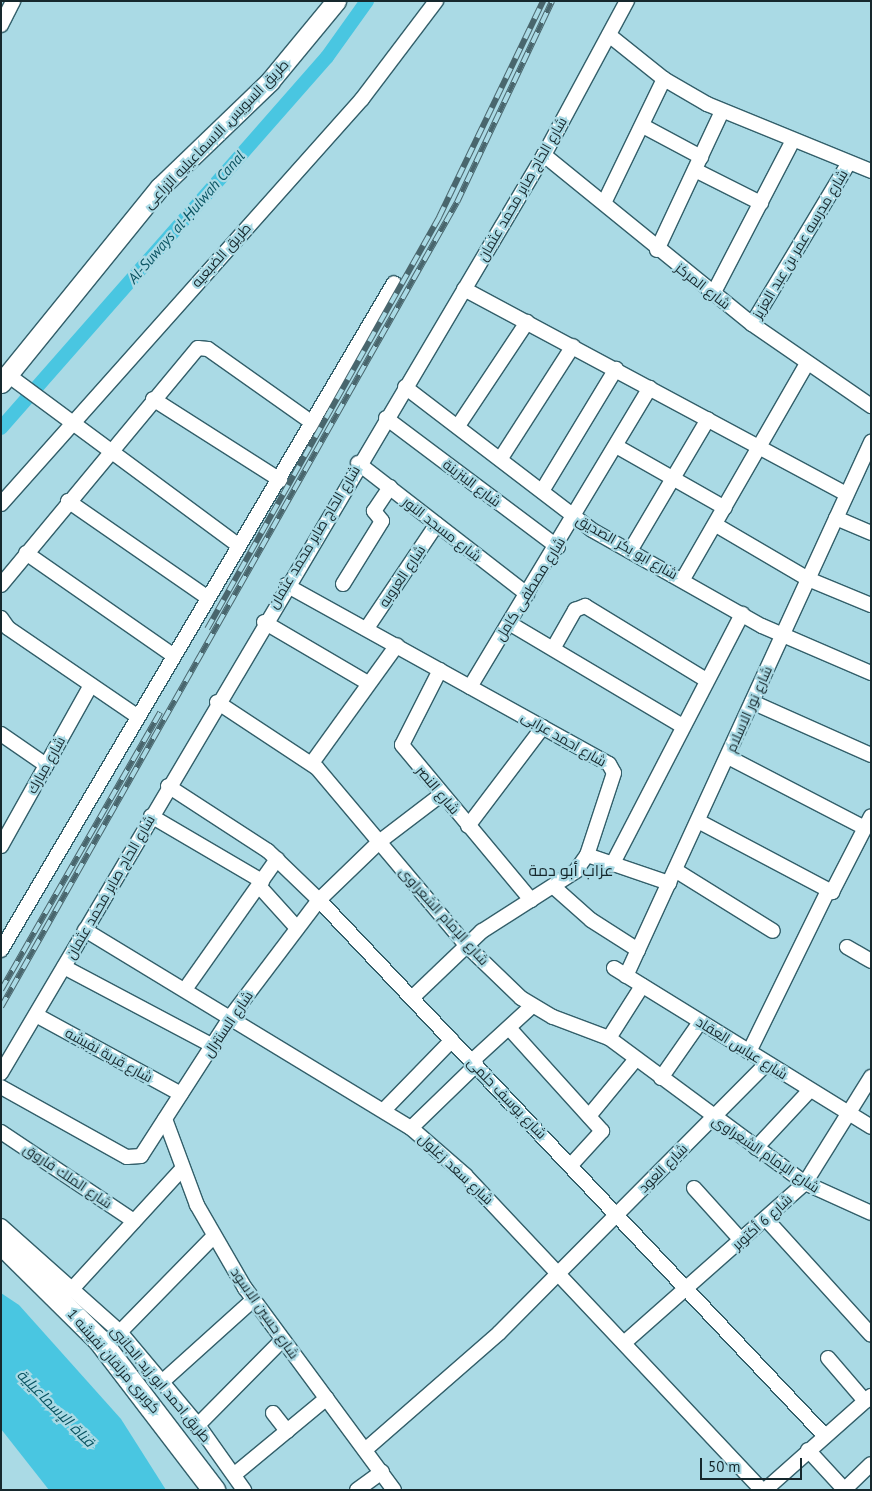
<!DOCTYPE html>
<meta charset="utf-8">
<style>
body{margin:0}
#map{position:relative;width:872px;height:1491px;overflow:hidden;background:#aadae5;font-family:"PT Sans",Cairo,sans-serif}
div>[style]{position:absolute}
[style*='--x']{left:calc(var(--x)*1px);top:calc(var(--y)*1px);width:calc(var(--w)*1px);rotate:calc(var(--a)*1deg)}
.water>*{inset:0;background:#49c6e1}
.canal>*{height:14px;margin:-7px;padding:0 7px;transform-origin:7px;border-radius:7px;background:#49c6e1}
.roads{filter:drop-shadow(1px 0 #335f6a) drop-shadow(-1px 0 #335f6a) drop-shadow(0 1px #335f6a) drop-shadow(0 -1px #335f6a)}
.minor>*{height:14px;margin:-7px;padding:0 7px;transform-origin:7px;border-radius:7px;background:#fff}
.secondary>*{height:19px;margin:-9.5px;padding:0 9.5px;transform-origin:9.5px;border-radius:9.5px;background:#fff}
.trunk>*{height:22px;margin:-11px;padding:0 11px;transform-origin:11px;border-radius:11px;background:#fff}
.rail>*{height:5.5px;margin-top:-2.75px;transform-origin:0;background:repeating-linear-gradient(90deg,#aadae5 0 11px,#49666d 0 22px);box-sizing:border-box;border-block:1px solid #49666d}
span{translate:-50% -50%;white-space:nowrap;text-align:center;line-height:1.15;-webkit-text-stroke:4.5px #aadae5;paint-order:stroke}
.street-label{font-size:14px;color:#16282d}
.water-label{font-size:15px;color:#095361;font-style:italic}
.quarter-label{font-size:16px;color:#16282d}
.frame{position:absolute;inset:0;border:2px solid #16282d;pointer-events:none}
.scale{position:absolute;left:700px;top:1458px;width:102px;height:22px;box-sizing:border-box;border:2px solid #16282d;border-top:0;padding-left:6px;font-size:15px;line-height:18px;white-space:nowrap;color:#16282d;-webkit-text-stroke:4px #aadae5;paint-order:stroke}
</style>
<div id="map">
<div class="water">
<i style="clip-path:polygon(1px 1293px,19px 1305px,121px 1419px,166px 1490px,49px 1490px,1px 1429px)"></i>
</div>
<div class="canal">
<i style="--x:1;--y:428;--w:494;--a:-48.7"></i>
<i style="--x:327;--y:57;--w:69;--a:-54.5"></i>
</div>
<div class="roads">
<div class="minor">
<i style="--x:1;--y:25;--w:27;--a:-63"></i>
<i style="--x:609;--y:35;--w:70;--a:38.7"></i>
<i style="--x:664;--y:79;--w:50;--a:30.2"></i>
<i style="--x:707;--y:104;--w:177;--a:22.2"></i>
<i style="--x:643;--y:126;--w:66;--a:28.1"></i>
<i style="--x:544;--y:155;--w:268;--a:39.1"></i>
<i style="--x:752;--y:324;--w:145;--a:34.6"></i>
<i style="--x:695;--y:170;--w:74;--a:26.6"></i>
<i style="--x:604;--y:203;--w:138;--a:-64.2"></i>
<i style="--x:657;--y:250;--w:153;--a:-64.9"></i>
<i style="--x:464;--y:289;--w:434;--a:28.2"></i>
<i style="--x:713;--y:294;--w:171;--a:-62.5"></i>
<i style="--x:752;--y:324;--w:187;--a:-59"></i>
<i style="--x:8;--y:375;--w:287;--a:36.5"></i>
<i style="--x:405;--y:387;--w:235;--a:37.4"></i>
<i style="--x:592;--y:530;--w:195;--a:29.5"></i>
<i style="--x:762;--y:626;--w:119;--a:23.3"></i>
<i style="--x:153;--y:399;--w:151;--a:32.5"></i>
<i style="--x:386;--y:418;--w:215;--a:36.9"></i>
<i style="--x:458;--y:426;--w:125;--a:-56.4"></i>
<i style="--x:616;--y:446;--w:125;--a:29.6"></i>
<i style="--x:501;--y:458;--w:133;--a:-57.3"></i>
<i style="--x:358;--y:463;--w:214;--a:37.8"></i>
<i style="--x:542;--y:491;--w:143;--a:-58.8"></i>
<i style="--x:68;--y:501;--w:170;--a:34.7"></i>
<i style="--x:1;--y:504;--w:543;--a:-48.29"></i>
<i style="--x:362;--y:99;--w:123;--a:-52.9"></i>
<i style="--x:836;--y:518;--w:38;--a:23"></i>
<i style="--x:716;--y:525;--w:107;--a:30.4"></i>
<i style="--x:808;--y:579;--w:68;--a:22.4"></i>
<i style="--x:630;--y:551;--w:153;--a:-59.4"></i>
<i style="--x:26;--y:553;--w:179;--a:34.8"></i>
<i style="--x:683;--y:579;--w:249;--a:-60.1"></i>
<i style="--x:343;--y:584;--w:74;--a:-58.2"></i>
<i style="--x:382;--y:521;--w:13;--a:-129"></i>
<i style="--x:374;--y:511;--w:29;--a:-56"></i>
<i style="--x:1;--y:585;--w:308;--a:-50.3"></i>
<i style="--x:198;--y:348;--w:10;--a:6"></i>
<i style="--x:208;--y:349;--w:130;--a:35.3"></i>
<i style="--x:286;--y:585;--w:369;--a:29"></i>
<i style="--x:609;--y:764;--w:10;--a:61"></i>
<i style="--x:614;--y:773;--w:86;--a:108.2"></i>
<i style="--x:587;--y:855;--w:19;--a:125"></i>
<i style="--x:576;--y:871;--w:112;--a:147.4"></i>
<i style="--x:482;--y:931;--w:97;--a:136.3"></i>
<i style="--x:1;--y:618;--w:12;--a:55"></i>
<i style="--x:8;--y:628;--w:156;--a:34.3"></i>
<i style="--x:264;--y:622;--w:121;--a:30.4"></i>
<i style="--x:509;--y:623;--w:200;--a:30.7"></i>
<i style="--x:367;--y:628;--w:125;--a:-56.1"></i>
<i style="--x:554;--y:647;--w:43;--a:-60.4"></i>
<i style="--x:575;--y:610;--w:11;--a:-22"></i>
<i style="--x:585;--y:606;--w:142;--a:31.4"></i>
<i style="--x:440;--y:670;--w:84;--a:116.9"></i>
<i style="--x:402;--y:745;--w:202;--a:50.2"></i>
<i style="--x:470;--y:687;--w:349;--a:-59"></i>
<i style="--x:217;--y:702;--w:120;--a:33.4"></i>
<i style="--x:317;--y:768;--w:231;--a:49.9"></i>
<i style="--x:466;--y:945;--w:76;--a:43.9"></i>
<i style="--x:521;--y:998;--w:37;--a:31"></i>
<i style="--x:553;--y:1017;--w:60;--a:20.6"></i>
<i style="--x:609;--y:1038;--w:244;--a:36.5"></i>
<i style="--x:805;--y:1183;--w:72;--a:24.4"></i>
<i style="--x:752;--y:702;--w:130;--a:24"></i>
<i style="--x:1;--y:734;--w:55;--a:34.6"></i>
<i style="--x:728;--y:757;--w:154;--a:27.4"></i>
<i style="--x:312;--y:763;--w:145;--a:-54.2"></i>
<i style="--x:168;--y:786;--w:119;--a:33"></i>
<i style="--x:268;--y:851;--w:71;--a:43.9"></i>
<i style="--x:319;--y:900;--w:736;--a:46.65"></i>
<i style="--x:151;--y:816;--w:129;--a:30.4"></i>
<i style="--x:698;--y:821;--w:152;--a:27.9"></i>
<i style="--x:832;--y:892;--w:85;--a:-62.8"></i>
<i style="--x:468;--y:826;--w:124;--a:-52.9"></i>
<i style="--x:1;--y:846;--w:184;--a:-60.8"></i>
<i style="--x:587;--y:855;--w:87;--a:18.9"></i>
<i style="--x:612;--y:865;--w:283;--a:-62.6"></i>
<i style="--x:675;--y:870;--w:115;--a:31.9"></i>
<i style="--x:259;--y:886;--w:57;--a:47.9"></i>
<i style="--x:555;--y:888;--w:48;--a:41.6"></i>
<i style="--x:591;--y:920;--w:56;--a:32.6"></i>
<i style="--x:85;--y:930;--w:381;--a:31.3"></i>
<i style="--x:411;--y:1128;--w:72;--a:41"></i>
<i style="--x:465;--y:1175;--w:433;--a:46.7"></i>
<i style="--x:847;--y:947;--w:28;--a:30"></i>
<i style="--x:1;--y:950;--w:774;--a:-59.49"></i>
<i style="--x:64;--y:967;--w:169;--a:27.9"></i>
<i style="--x:614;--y:968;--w:302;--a:31.7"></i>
<i style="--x:626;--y:976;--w:588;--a:-65.35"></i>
<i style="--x:186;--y:988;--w:158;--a:-54.8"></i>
<i style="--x:36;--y:1015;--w:165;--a:28.6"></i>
<i style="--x:509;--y:1028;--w:139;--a:47.9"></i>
<i style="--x:602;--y:1131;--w:46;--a:132.4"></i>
<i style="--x:609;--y:1038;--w:62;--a:-57.6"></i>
<i style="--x:749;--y:1052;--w:179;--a:-63.9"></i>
<i style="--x:472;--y:1061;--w:81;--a:-42.5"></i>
<i style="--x:1;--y:1073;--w:1067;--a:-59.4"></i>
<i style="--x:544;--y:155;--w:175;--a:-61.7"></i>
<i style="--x:661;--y:1078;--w:68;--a:-55.1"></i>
<i style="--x:1;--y:1087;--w:144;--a:29.1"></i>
<i style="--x:127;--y:1157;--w:14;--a:-4"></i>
<i style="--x:141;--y:1156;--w:168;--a:-57.2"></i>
<i style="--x:232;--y:1015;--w:144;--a:-52.9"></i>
<i style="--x:319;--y:900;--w:83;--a:-44"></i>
<i style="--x:379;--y:842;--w:79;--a:-37.3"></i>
<i style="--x:385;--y:1109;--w:96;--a:-45.8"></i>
<i style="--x:589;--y:1116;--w:74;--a:-50.5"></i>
<i style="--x:165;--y:1119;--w:92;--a:69.6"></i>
<i style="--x:197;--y:1205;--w:96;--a:60"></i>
<i style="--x:245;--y:1288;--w:251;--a:53.6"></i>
<i style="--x:411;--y:1128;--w:91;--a:-44.1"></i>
<i style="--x:1;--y:1132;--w:160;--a:33.8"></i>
<i style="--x:756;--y:1148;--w:79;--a:-47"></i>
<i style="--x:694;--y:1188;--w:70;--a:47.9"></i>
<i style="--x:766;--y:1219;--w:156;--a:47.8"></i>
<i style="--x:1;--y:1226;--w:159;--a:41.7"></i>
<i style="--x:120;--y:1332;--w:121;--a:50"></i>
<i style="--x:198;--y:1425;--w:80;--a:54.7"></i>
<i style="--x:73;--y:1288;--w:161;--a:-47.5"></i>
<i style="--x:120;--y:1332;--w:134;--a:-45.6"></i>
<i style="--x:624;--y:1343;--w:242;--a:-41.5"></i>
<i style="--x:805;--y:1183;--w:125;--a:-58.1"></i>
<i style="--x:828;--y:1358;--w:57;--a:49.3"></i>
<i style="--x:163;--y:1381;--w:121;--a:-42"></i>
<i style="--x:273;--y:1413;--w:23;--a:52"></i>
<i style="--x:198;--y:1425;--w:120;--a:-45.3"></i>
<i style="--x:365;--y:1450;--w:178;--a:-41.1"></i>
<i style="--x:499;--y:1333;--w:380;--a:-45.2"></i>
<i style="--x:808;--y:1450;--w:53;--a:47.3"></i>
<i style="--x:235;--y:1474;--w:119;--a:-39.6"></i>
<i style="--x:357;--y:1490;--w:31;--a:-36"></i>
<i style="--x:765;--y:1490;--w:142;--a:-41.6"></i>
<i style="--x:844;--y:1490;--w:37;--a:-44"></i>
</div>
<div class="secondary">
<i style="--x:1;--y:383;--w:252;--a:-51"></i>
<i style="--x:160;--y:187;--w:153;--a:-43.9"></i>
<i style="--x:270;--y:81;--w:104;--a:-50.5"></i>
</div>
<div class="trunk">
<i style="--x:1;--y:1243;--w:139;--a:44.7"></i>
<i style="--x:100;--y:1341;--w:188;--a:52.6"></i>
</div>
</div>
<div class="rail">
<i style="--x:207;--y:629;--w:473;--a:-60.6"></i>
<i style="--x:439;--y:217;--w:240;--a:-64.3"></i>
<i style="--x:1;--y:990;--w:320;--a:-60.2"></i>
<i style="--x:1;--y:1007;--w:925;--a:-60.47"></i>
<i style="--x:457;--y:202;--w:222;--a:-64.7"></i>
</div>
<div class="street-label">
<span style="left:216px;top:134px;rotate:-46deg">طريق السويس, الاسماعيليه الزراعى</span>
<span style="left:522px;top:189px;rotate:-60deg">شارع الحاج صابر محمد عثمان</span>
<span style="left:800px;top:244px;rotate:-59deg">شارع مدرسه عمر بن عبد العزيز</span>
<span style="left:221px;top:255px;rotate:-48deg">طريق الضبعيه</span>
<span style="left:703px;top:286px;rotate:38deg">شارع المركز</span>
<span style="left:472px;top:483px;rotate:37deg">شارع البنزينة</span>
<span style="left:442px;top:529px;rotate:38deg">شارع مسجد النور</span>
<span style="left:314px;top:537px;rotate:-59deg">شارع الحاج صابر محمد عثمان</span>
<span style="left:627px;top:547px;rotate:30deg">شارع ابو بكر الصديق</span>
<span style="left:402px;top:576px;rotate:-56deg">شارع العروبه</span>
<span style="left:530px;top:589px;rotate:-58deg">شارع مصطفى كامل</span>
<span style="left:749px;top:709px;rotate:-66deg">شارع نور الاسلام</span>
<span style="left:564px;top:739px;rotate:30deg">شارع احمد عرابى</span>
<span style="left:46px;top:765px;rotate:-61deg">شارع مبارك</span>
<span style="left:438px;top:790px;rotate:50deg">شارع النصر</span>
<span style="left:110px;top:887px;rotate:-60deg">شارع الحاج صابر محمد عثمان</span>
<span style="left:444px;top:916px;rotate:48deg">شارع الإمام الشعراوى</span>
<span style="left:228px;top:1024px;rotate:-56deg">شارع السنترال</span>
<span style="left:742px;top:1048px;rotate:32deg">شارع عباس العقاد</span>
<span style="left:109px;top:1055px;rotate:29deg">شارع قرية نفيشه</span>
<span style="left:507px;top:1098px;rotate:46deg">شارع يوسف حلمى</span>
<span style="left:766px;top:1154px;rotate:34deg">شارع الإمام الشعراوى</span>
<span style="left:663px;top:1168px;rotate:-45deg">شارع العود</span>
<span style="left:456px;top:1169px;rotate:43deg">شارع سعد زغلول</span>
<span style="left:68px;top:1176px;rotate:34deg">شارع الملك فاروق</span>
<span style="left:762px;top:1222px;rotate:-42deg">شارع 6 أكتوبر</span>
<span style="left:265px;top:1313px;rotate:55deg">شارع حسين الاسود</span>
<span style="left:114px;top:1361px;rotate:49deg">كوبرى مزلقان نفيشه 1</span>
<span style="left:161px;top:1384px;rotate:50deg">طريق احمد ابو زيد الجانبى</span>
</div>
<div class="water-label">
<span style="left:186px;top:217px;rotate:-49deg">Al-Suways al-Ḥulwah Canal</span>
<span style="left:56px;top:1408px;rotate:45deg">قناة الإسماعيلية</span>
</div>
<div class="quarter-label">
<span style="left:571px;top:870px">عزاب أبو دمة</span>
</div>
<div class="frame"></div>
<div class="scale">50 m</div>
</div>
